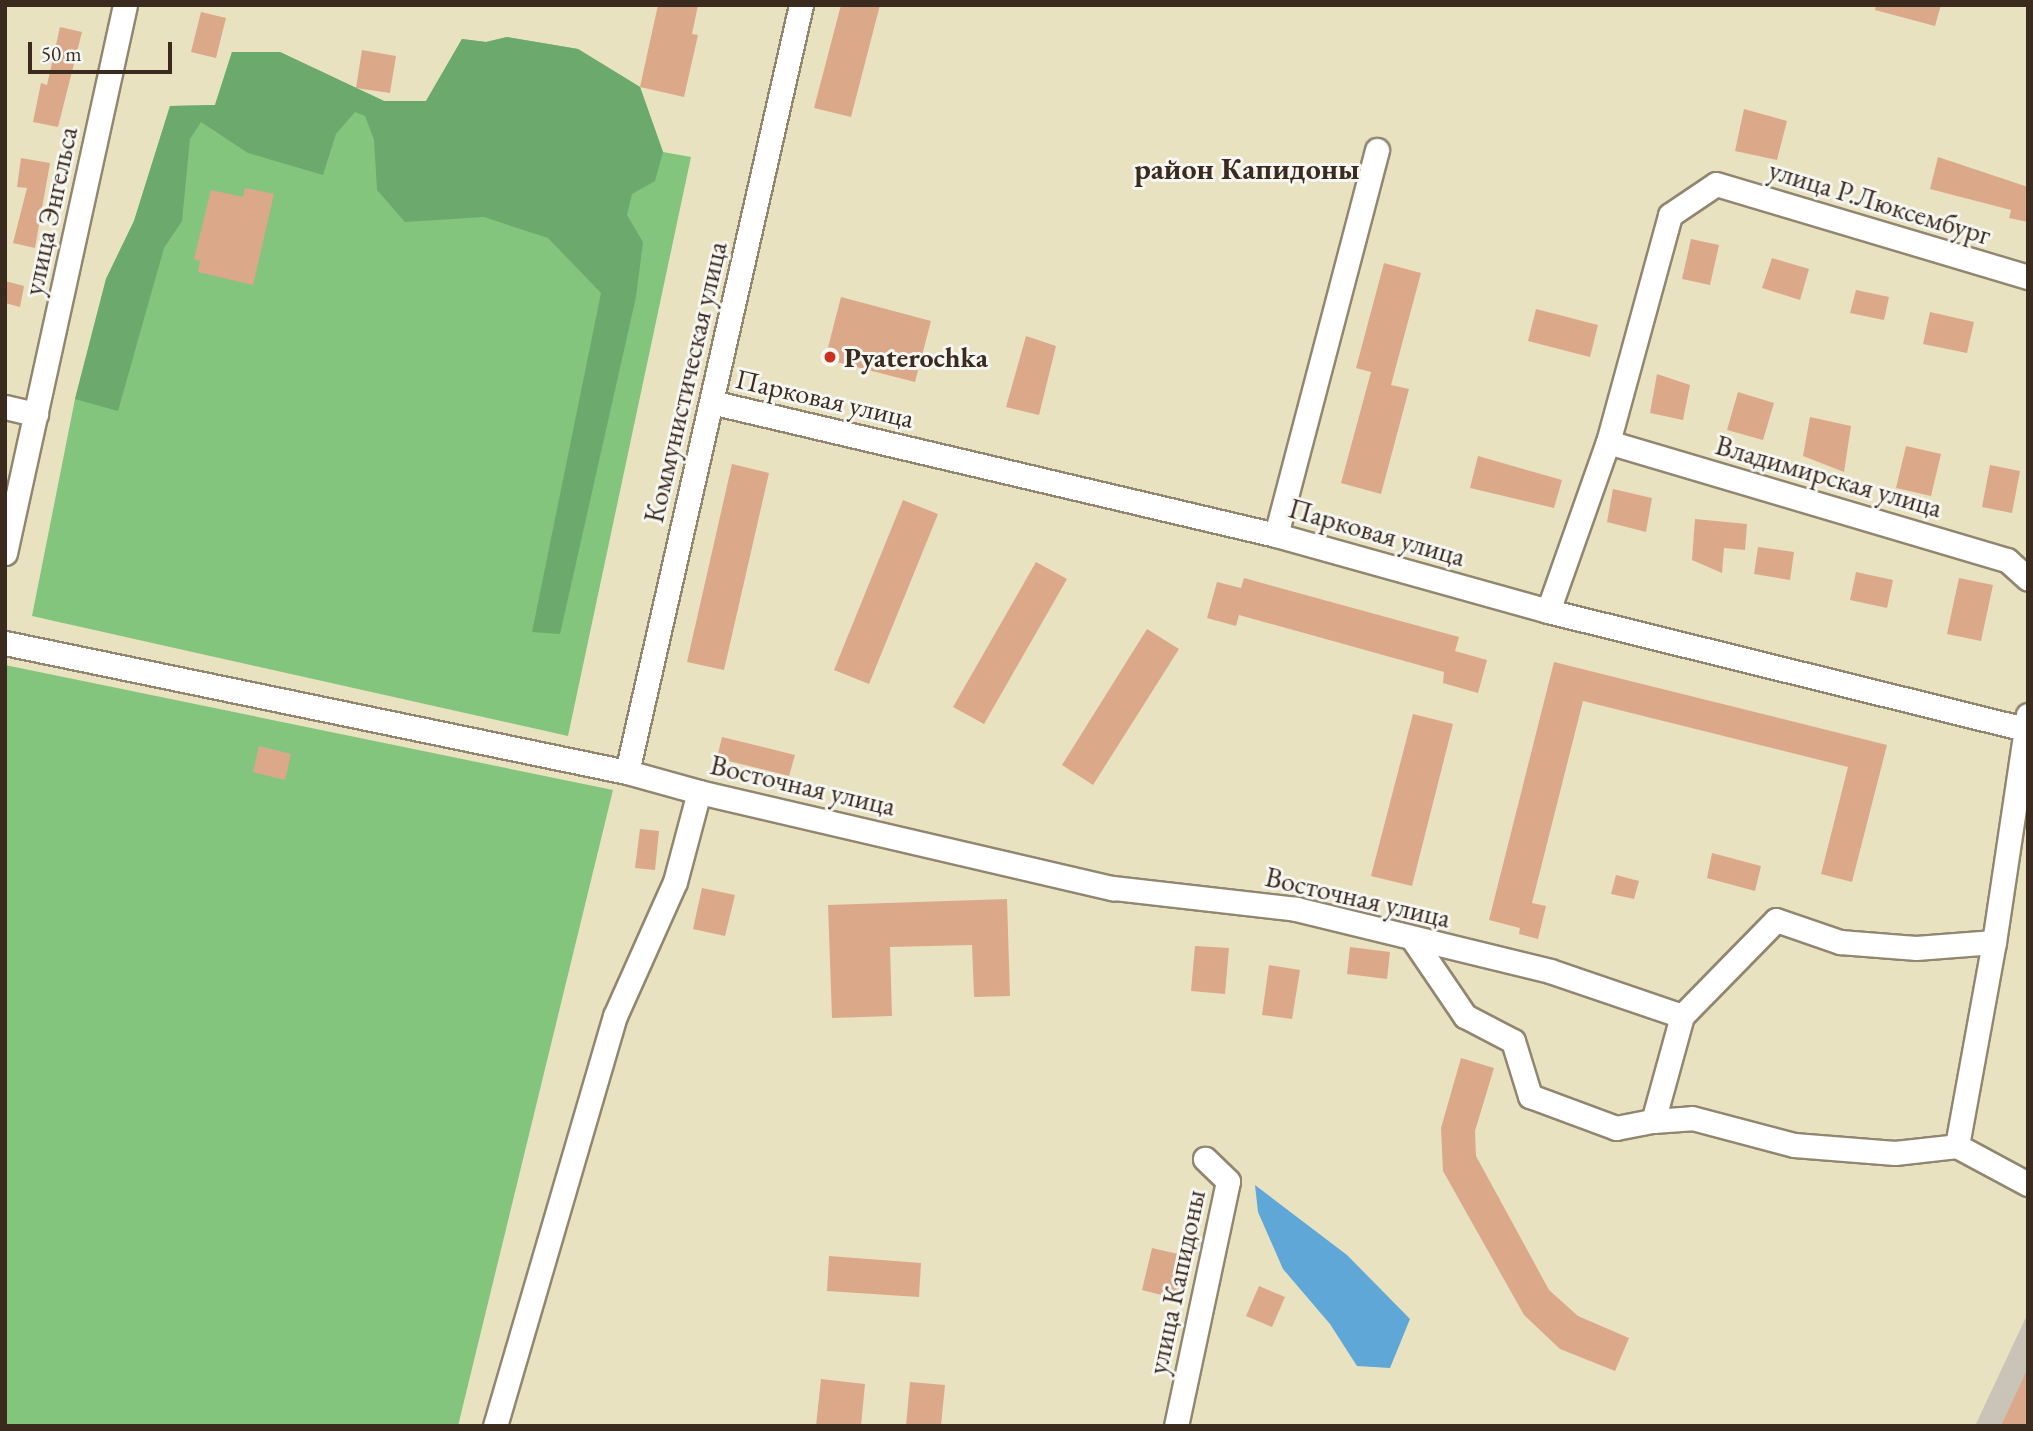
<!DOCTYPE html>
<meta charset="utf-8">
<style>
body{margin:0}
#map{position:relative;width:2033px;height:1431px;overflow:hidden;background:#e8e2c1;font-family:"EB Garamond",serif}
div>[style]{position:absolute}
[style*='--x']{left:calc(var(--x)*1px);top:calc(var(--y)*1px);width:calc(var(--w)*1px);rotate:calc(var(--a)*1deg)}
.industrial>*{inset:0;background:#c9c3b8}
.green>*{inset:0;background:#84c57d}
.forest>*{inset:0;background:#6baa6c}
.water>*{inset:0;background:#5fa7d6}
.building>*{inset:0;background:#dca88a}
.roads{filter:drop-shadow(2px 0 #928670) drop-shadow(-2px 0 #928670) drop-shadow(0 2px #928670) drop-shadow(0 -2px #928670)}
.minor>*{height:23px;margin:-11.5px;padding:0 11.5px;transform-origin:11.5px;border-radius:11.5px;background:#fff}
.dots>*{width:19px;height:19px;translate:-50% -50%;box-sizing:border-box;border:4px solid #f6f6f2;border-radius:50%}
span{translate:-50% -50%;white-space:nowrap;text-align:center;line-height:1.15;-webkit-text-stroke:6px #f6f6f2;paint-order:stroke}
.street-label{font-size:28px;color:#3b2a1e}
.poi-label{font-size:28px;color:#3b2a1e;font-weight:700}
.left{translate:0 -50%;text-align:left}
.neighbourhood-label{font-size:30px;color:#3b2a1e;font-weight:700}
.frame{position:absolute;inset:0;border:7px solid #3b2a1e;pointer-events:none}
.scale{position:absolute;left:28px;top:42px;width:144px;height:32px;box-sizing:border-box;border:4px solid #3b2a1e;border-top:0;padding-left:9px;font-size:21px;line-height:24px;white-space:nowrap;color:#3b2a1e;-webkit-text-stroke:5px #f6f6f2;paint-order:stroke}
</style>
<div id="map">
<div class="industrial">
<i style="clip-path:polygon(2028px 1313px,2028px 1426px,1975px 1426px)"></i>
</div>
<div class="green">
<i style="clip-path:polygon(507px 37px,578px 49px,640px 87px,663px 152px,691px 157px,568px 736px,32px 616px,75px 399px,106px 279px,134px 221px,170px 106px,215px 105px,232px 52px,280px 52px,384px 101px,426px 101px,462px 39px,486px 42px)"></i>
<i style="clip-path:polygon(5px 665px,613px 790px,458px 1426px,5px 1426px)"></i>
</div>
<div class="forest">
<i style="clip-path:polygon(507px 37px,578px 49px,640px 87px,663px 152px,655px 181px,632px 194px,627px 215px,643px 242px,636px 297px,560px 634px,532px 632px,601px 293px,548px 238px,484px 217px,405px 222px,377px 190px,374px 140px,365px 116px,355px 112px,336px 134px,323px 175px,248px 153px,201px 122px,190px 139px,182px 221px,164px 248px,118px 411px,75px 399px,106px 279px,134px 221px,170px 106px,215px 105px,232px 52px,280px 52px,384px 101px,426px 101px,462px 39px,486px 42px)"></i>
</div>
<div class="water">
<i style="clip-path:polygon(1255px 1185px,1347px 1255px,1410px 1319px,1390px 1368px,1357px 1366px,1330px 1324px,1283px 1269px,1258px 1212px)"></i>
</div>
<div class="building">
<i style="clip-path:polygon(658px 5px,698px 5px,692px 34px,698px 35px,684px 97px,640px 87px)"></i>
<i style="clip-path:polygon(841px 5px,880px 5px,851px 117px,814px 108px)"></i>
<i style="clip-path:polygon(1876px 5px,1941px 5px,1935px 26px,1875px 10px)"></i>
<i style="clip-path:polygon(201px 12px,226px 18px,216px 58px,191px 52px)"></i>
<i style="clip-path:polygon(60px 27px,82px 32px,58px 127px,33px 122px,41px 83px,47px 85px)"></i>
<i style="clip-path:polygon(362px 50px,396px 56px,390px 93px,356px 88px)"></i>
<i style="clip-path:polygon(1744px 109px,1787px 121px,1777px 160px,1735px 151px)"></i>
<i style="clip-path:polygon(1938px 157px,2028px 187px,2028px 222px,2009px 218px,2011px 210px,1930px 189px)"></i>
<i style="clip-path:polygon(21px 158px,50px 163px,35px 248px,13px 243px,27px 188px,17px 187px)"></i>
<i style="clip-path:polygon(245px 188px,274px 194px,253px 285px,198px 272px,200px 261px,194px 259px,211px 190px,243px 197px)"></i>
<i style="clip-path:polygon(1691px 239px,1719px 245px,1710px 285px,1682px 279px)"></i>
<i style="clip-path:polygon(1772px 258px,1809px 269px,1800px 300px,1762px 288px)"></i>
<i style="clip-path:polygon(1384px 263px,1421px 273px,1391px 385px,1409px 389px,1381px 494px,1341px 483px,1371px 372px,1356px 368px)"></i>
<i style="clip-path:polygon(5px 281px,24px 286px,20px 307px,5px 303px)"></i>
<i style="clip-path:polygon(1856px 290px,1889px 297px,1884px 320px,1850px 313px)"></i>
<i style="clip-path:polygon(841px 297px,931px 321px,915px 382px,825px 359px)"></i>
<i style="clip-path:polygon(1536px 309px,1598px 325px,1590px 357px,1528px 341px)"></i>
<i style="clip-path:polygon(1930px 312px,1974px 322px,1967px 353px,1923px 344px)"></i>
<i style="clip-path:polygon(1026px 336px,1056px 346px,1039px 415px,1006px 407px)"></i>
<i style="clip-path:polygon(1657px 374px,1690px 385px,1683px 420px,1650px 413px)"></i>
<i style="clip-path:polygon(1738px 392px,1774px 403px,1763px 440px,1727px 430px)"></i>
<i style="clip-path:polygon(1810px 417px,1851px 426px,1844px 472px,1803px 456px)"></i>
<i style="clip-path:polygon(1906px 446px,1941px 454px,1931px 496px,1896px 488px)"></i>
<i style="clip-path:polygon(1478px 456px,1562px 480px,1554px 508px,1470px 488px)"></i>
<i style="clip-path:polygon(732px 464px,769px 473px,724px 670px,687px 662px)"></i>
<i style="clip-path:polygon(1990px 465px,2020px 471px,2012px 513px,1982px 507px)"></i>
<i style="clip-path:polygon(1613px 489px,1652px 498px,1646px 532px,1607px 522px)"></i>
<i style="clip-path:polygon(903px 500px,938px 514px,869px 684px,834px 670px)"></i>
<i style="clip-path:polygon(1695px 519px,1747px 524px,1745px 550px,1724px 548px,1722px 573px,1692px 560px)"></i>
<i style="clip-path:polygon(1758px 547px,1794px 552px,1790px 580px,1754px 574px)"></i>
<i style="clip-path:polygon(1036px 562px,1067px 579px,984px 724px,953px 707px)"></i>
<i style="clip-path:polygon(1856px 572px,1893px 580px,1887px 608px,1850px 600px)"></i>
<i style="clip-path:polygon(1244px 578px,1459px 637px,1455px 651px,1487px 660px,1478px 693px,1443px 683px,1444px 672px,1239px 615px,1236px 626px,1207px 618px,1217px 582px,1241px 588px)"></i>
<i style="clip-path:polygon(1959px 578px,1993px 585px,1981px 641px,1947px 634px)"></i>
<i style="clip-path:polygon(1147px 629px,1179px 649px,1093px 785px,1062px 765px)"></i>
<i style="clip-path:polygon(1554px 662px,1887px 745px,1852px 882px,1821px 874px,1848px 767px,1583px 701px,1532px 903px,1546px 906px,1538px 939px,1519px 934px,1520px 928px,1489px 920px)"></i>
<i style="clip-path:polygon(1413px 714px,1453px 724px,1412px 886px,1371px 876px)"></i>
<i style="clip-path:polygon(722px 737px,795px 755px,789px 776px,717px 758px)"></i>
<i style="clip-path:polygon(259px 746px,291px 754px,285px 780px,253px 772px)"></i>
<i style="clip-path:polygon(640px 829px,659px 831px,655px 870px,635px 868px)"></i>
<i style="clip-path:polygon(1712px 853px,1761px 866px,1755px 891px,1707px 878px)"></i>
<i style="clip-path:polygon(1616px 875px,1639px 881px,1634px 899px,1611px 894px)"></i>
<i style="clip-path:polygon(702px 888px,735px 895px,725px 936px,693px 929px)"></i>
<i style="clip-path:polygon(1007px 899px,1010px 996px,974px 997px,972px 945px,890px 947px,892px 1016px,832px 1018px,828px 905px)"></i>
<i style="clip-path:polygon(1195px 946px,1229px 948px,1225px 994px,1191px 991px)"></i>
<i style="clip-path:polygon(1350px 947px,1390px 952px,1387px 979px,1347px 974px)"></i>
<i style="clip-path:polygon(1269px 965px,1300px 970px,1292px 1019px,1262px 1015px)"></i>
<i style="clip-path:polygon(1461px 1058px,1494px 1068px,1475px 1131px,1476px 1156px,1549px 1290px,1578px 1316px,1629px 1338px,1615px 1371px,1560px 1349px,1524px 1315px,1443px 1171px,1441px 1128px)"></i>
<i style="clip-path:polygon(1152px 1248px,1187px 1256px,1177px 1299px,1142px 1290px)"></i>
<i style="clip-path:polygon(829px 1256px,921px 1263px,919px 1297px,827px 1291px)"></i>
<i style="clip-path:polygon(1259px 1286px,1285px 1297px,1272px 1327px,1246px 1316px)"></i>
<i style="clip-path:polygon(2028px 1368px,2028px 1426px,2001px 1426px)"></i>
<i style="clip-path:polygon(821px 1379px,865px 1384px,861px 1426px,816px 1426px)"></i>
<i style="clip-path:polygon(910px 1382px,945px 1385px,941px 1426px,906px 1426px)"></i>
</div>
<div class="roads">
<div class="minor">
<i style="--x:711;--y:402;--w:580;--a:13.25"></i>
<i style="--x:1276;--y:535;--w:282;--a:15.6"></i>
<i style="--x:1548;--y:611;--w:490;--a:13.9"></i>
<i style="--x:5;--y:407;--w:32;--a:13"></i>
<i style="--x:1608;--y:442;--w:416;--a:16.5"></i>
<i style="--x:2007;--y:560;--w:28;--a:42"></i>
<i style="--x:1276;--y:535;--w:398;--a:-75.3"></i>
<i style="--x:5;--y:553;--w:561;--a:-77.65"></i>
<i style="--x:1548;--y:611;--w:179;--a:-70.5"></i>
<i style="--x:1608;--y:442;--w:235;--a:-74.7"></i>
<i style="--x:1670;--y:215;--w:55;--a:-34"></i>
<i style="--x:1716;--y:184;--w:326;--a:16.6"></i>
<i style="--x:5;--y:643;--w:635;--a:11.72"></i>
<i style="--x:627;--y:772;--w:75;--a:15.5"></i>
<i style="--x:699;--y:792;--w:425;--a:13.1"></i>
<i style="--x:1113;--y:888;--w:184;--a:6.5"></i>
<i style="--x:1296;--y:909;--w:261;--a:13.7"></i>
<i style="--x:1550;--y:971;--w:139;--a:18.8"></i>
<i style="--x:1682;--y:1016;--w:134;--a:-45.6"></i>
<i style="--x:1776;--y:920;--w:68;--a:19"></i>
<i style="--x:1840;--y:942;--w:76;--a:4.5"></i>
<i style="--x:1916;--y:948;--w:78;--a:-4.4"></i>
<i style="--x:2028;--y:715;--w:230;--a:98.5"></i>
<i style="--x:1994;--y:942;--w:207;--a:100.3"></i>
<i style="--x:1957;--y:1146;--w:81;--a:28.2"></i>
<i style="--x:627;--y:772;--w:786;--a:-77.22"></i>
<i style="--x:1414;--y:941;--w:91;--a:55.8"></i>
<i style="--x:1465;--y:1016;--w:54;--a:27.5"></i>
<i style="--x:1513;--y:1041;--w:58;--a:72.8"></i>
<i style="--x:1530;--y:1096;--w:92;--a:20.4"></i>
<i style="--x:1616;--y:1128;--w:38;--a:-11"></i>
<i style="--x:1682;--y:1016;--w:109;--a:105.4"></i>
<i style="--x:1653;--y:1121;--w:39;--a:-4"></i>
<i style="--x:1692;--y:1118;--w:106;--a:14.8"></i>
<i style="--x:1794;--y:1145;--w:101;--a:4.5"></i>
<i style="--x:1895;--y:1153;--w:62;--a:-6.4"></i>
<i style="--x:495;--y:1426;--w:427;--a:-73.7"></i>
<i style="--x:615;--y:1016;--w:147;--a:-65.9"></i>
<i style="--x:675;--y:882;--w:93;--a:-75.1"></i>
<i style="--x:1176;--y:1426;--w:250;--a:-78"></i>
<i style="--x:1228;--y:1181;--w:32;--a:-136"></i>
</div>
</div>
<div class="dots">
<i style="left:830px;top:357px;background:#c8321e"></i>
</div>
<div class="street-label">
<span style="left:1880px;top:202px;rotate:17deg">улица Р.Люксембург</span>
<span style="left:50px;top:211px;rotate:-78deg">улица Энгельса</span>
<span style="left:685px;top:382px;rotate:-77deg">Коммунистическая улица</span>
<span style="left:825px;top:398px;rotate:13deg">Парковая улица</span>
<span style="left:1829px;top:476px;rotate:16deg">Владимирская улица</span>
<span style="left:1377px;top:532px;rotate:16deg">Парковая улица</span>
<span style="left:803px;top:785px;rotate:13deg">Восточная улица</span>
<span style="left:1358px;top:897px;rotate:13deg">Восточная улица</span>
<span style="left:1176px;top:1282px;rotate:-78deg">улица Капидоны</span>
</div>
<div class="poi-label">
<span class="left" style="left:844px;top:357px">Pyaterochka</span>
</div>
<div class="neighbourhood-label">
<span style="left:1247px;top:169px">район Капидоны</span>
</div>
<div class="frame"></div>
<div class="scale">50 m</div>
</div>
